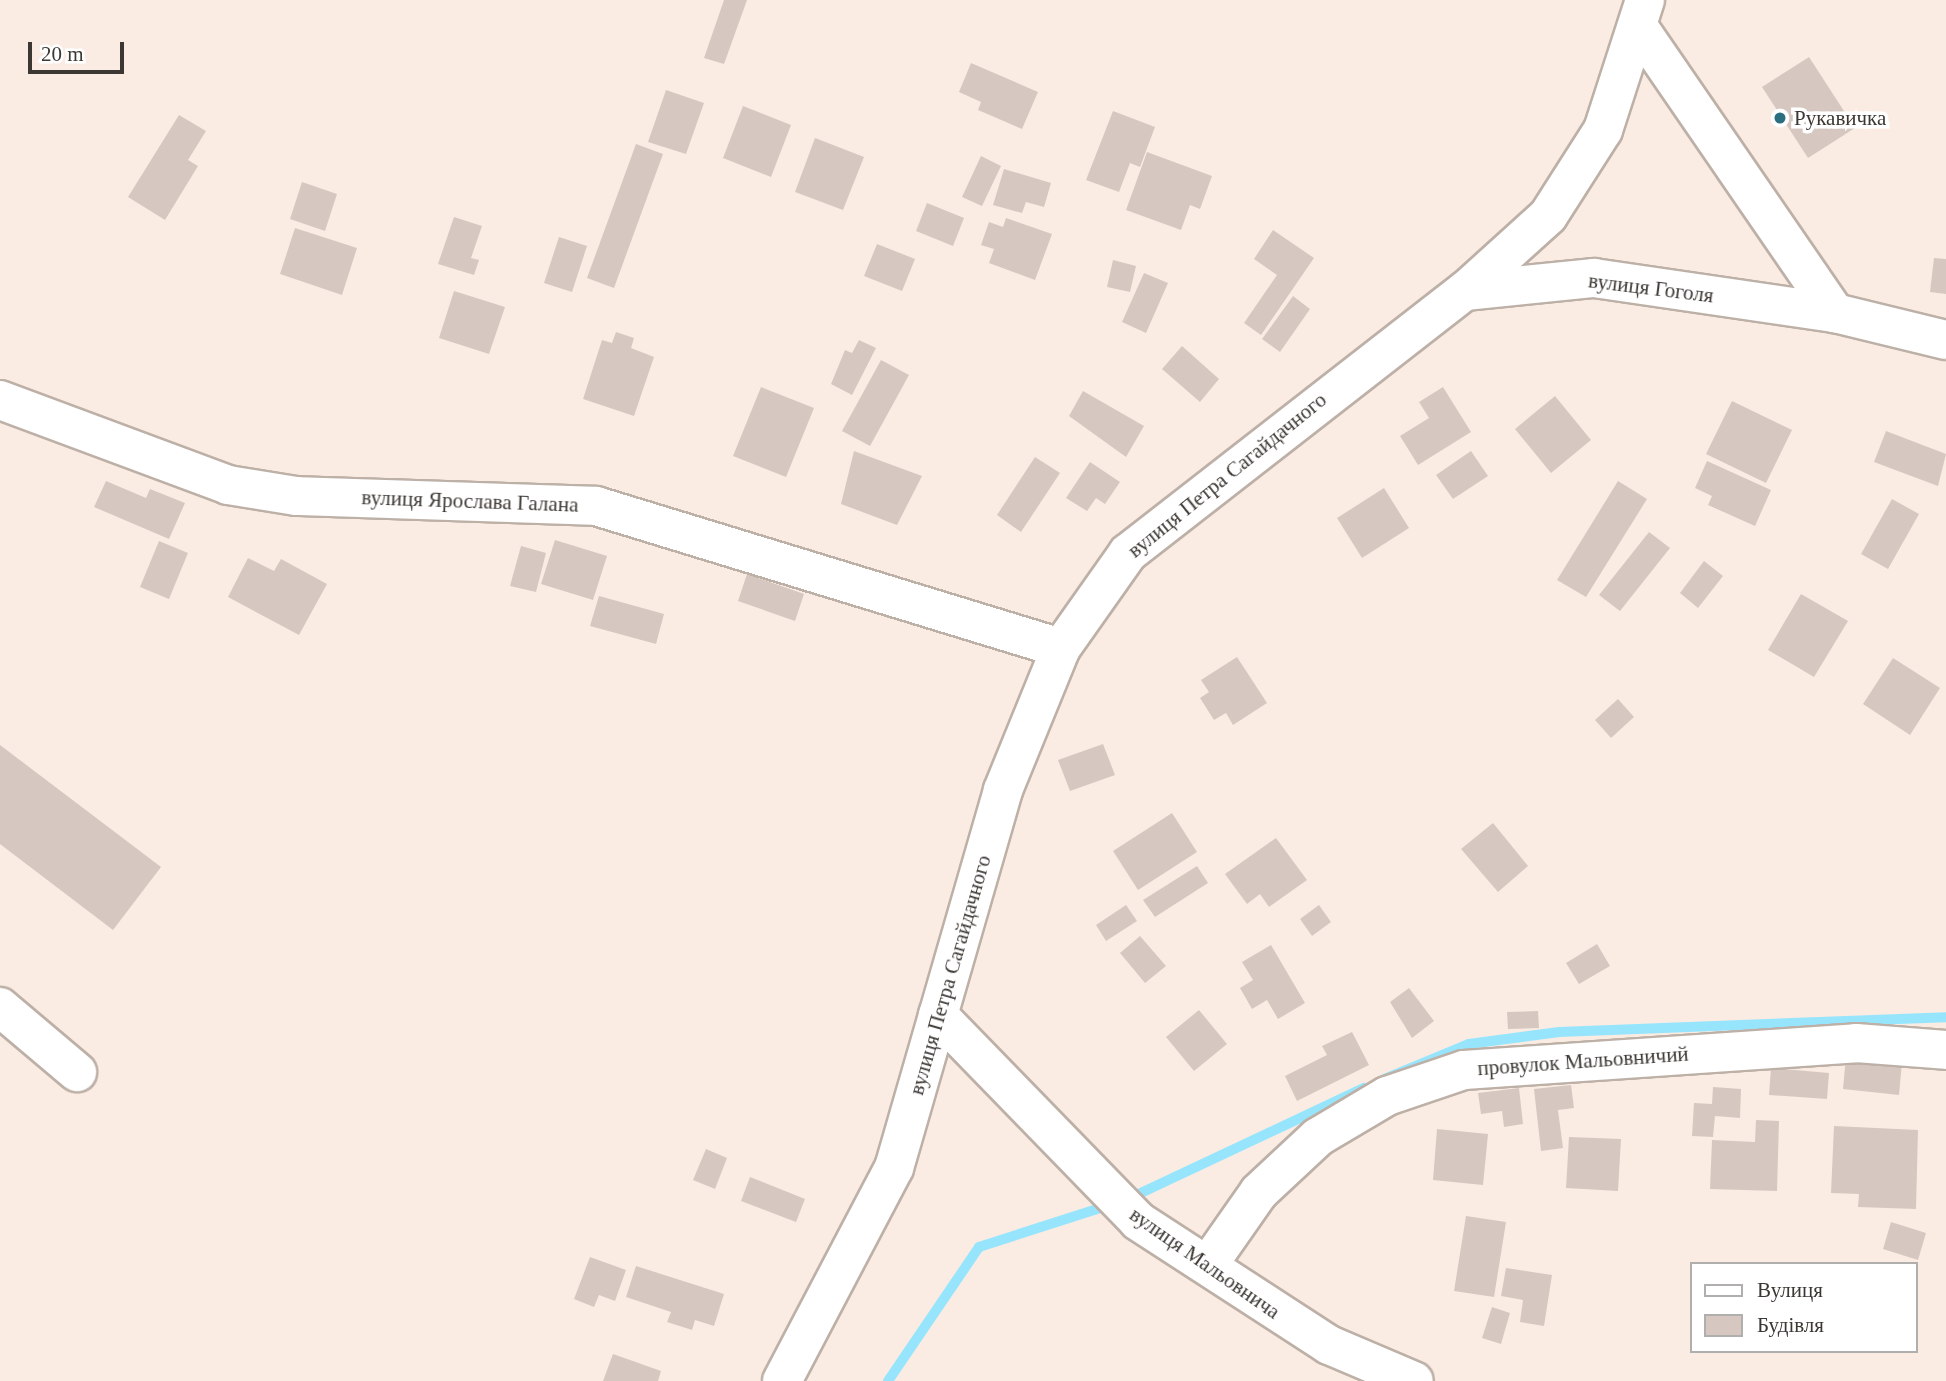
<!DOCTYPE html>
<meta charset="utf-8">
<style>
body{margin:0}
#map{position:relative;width:1946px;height:1381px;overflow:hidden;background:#faece3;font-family:"Times New Roman",serif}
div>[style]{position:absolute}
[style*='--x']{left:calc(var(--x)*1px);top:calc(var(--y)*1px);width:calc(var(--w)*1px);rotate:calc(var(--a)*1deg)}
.stream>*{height:10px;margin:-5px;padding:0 5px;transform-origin:5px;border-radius:5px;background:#97e5fd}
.building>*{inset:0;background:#d6c8c0}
.roads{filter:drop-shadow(2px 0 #bdb0a7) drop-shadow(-2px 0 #bdb0a7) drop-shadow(0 2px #bdb0a7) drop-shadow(0 -2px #bdb0a7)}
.minor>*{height:38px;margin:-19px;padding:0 19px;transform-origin:19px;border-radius:19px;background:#fff}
.dots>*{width:19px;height:19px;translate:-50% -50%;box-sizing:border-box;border:4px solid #fff;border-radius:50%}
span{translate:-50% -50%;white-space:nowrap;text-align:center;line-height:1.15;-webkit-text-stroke:7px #fff;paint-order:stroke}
.poi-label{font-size:21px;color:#3c3733}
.left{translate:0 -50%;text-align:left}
.street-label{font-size:21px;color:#3c3733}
.legend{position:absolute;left:1690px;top:1262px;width:228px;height:91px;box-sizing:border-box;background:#fff;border:2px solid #b1afad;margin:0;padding:9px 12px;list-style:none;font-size:21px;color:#3c3733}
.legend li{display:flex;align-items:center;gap:14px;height:35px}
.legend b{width:35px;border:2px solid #b1afad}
.scale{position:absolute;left:28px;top:42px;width:96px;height:32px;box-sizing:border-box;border:4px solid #3c3733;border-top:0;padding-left:9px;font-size:21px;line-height:24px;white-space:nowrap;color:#3c3733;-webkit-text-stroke:5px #fff;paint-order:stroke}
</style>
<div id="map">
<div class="stream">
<i style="--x:1384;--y:1079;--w:92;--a:-22.4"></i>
<i style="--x:1469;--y:1044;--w:91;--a:-7.6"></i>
<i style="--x:1559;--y:1032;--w:387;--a:-2.2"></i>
<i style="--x:1128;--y:1199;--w:261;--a:-25.2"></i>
<i style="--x:888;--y:1381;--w:162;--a:-55.8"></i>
<i style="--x:979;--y:1247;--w:138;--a:-17.8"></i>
</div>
<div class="building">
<i style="clip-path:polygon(724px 0,747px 0,724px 64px,704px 58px)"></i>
<i style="clip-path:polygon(1809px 57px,1855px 128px,1808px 158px,1762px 87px)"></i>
<i style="clip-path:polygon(971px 63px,1038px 92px,1022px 129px,978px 110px,981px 102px,959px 92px)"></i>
<i style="clip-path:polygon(666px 90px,704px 103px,686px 154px,648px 142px)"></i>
<i style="clip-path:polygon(743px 106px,791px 125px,771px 177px,723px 158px)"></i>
<i style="clip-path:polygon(1113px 111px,1155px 127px,1140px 167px,1130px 163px,1119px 192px,1086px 180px)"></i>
<i style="clip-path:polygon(179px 115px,206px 131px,188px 160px,198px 166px,165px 220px,128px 197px)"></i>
<i style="clip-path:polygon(815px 138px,864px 157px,843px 210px,795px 192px)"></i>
<i style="clip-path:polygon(636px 144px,663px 154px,614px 288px,587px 278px)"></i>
<i style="clip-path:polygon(1147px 152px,1212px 176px,1200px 209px,1190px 205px,1181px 230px,1126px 210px)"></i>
<i style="clip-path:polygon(981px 156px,1001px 166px,982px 206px,962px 197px)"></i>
<i style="clip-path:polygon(1004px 169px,1051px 183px,1044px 207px,1026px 202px,1022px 213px,993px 205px)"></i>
<i style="clip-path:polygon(302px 182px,337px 194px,325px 231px,290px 219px)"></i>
<i style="clip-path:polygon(927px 203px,964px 218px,953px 246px,916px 231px)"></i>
<i style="clip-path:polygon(454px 217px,482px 226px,471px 258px,479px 260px,474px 275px,438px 264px)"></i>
<i style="clip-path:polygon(1006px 218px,1052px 234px,1035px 280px,989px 263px,994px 249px,981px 245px,989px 222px,1003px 227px)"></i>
<i style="clip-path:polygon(295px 228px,357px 248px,342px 295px,280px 274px)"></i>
<i style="clip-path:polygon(1273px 230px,1314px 258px,1261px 335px,1244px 323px,1277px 275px,1254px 259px)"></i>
<i style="clip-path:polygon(559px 237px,587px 246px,572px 292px,544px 283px)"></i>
<i style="clip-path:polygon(877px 244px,915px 259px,902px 291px,864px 276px)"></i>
<i style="clip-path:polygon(1934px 258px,1946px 259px,1946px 294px,1930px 292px)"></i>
<i style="clip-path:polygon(1113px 260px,1136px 266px,1130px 292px,1107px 287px)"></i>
<i style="clip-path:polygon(1144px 273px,1168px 283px,1146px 333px,1122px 322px)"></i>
<i style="clip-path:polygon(454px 291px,505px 307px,489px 354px,439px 338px)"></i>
<i style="clip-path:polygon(1293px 296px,1310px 309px,1280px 352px,1262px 339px)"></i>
<i style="clip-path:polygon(616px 332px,634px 338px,631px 348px,654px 357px,634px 416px,583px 399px,602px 340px,612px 343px)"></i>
<i style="clip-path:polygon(859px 340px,876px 348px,852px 395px,831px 384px,845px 350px,852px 353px)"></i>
<i style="clip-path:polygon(1182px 346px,1219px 379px,1200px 402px,1162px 369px)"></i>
<i style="clip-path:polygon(881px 360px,909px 375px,870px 446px,842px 431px)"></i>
<i style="clip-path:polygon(761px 387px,814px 408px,786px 477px,733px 456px)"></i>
<i style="clip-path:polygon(1443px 387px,1471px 432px,1418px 465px,1400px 436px,1429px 418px,1419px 402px)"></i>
<i style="clip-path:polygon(1083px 391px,1144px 426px,1126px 457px,1069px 416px)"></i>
<i style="clip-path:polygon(1555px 396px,1591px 440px,1551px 473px,1515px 429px)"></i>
<i style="clip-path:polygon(1732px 401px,1792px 430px,1766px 483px,1706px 454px)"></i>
<i style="clip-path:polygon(1886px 431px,1946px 454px,1938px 486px,1874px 462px)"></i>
<i style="clip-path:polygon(854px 451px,922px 476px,897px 525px,841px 504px)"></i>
<i style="clip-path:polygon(1471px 451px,1488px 476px,1453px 499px,1436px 475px)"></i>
<i style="clip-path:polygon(1035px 457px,1060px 473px,1021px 532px,997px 515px)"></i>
<i style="clip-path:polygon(1707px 461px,1771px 490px,1755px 526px,1708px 505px,1712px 496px,1695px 488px)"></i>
<i style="clip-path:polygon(1090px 462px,1120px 482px,1105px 504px,1096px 498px,1087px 511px,1066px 498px)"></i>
<i style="clip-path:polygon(106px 481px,146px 498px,150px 489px,185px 503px,169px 539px,94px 507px)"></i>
<i style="clip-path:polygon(1618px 481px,1647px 499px,1586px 597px,1557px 580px)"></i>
<i style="clip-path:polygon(1384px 488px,1409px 528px,1362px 558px,1337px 518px)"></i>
<i style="clip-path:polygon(1892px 499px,1919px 514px,1888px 569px,1861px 554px)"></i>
<i style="clip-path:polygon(1649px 532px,1670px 548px,1620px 611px,1599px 595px)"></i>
<i style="clip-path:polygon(555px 540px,607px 556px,593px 600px,541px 584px)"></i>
<i style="clip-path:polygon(159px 541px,188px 553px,169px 599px,140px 587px)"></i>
<i style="clip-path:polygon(521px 546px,546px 553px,536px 592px,510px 586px)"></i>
<i style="clip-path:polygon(248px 558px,274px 571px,281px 559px,327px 584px,299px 635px,228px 597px)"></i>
<i style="clip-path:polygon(1704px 561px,1723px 576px,1698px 608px,1680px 593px)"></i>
<i style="clip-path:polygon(747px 574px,804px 594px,795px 621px,738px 601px)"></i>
<i style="clip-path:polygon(1801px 594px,1848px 621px,1814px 677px,1768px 650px)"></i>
<i style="clip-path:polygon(599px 596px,664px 614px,656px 644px,590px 626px)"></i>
<i style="clip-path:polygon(1237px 657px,1267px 703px,1233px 725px,1226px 713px,1214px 720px,1200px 698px,1209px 692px,1201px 680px)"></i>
<i style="clip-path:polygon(1893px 658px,1940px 688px,1910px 735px,1863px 704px)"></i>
<i style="clip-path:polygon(1618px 699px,1634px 717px,1611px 738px,1595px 720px)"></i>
<i style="clip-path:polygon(1103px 744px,1115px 775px,1070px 791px,1058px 760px)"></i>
<i style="clip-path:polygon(0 745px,161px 867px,113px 930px,0 844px)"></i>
<i style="clip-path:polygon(1172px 813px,1197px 852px,1138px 890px,1113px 851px)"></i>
<i style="clip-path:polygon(1493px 823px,1528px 866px,1498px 892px,1461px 849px)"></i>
<i style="clip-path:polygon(1276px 838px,1307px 880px,1269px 907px,1260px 894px,1247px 904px,1225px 874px)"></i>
<i style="clip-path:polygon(1197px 866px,1208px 883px,1155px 917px,1143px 900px)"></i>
<i style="clip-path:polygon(1126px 905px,1137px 921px,1106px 941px,1096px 925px)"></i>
<i style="clip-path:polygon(1319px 905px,1331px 922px,1312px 936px,1300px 919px)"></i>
<i style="clip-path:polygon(1140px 936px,1166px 966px,1145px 983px,1120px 953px)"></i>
<i style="clip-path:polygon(1597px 944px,1610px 966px,1579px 984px,1566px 963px)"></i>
<i style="clip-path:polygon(1271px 945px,1305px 1003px,1278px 1019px,1267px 1000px,1252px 1009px,1240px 988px,1253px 980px,1242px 962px)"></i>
<i style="clip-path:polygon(1409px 988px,1434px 1021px,1412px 1038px,1390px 1002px)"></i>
<i style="clip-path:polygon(1199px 1010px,1227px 1044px,1194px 1071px,1166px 1037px)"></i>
<i style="clip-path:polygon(1538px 1011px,1539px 1028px,1508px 1029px,1507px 1012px)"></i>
<i style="clip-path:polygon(1352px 1032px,1369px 1065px,1297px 1101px,1285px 1076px,1327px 1055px,1322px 1046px)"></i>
<i style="clip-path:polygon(1846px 1056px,1902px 1062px,1899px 1095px,1843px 1089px)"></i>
<i style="clip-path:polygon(1771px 1068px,1829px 1073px,1827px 1099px,1769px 1095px)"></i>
<i style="clip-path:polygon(1571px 1085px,1574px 1108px,1558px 1110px,1563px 1148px,1541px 1151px,1534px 1089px)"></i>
<i style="clip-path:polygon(1713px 1087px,1741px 1089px,1740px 1118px,1715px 1116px,1713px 1137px,1692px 1136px,1694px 1103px,1712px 1104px)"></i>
<i style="clip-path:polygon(1519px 1088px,1523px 1124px,1504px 1127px,1502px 1111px,1481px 1114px,1478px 1093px)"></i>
<i style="clip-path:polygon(1756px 1120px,1779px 1121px,1777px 1191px,1710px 1189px,1712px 1140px,1755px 1142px)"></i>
<i style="clip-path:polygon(1834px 1126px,1918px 1130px,1916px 1209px,1858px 1207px,1859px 1194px,1831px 1193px)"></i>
<i style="clip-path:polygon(1437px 1129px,1488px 1134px,1483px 1185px,1433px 1180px)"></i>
<i style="clip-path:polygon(1569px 1137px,1621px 1139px,1618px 1191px,1566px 1188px)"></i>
<i style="clip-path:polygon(706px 1149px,727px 1158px,715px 1189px,693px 1180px)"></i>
<i style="clip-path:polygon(750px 1177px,805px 1199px,796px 1222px,741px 1201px)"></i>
<i style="clip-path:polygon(1466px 1216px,1506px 1222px,1494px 1297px,1454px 1291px)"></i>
<i style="clip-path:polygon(1891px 1222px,1926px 1233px,1918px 1260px,1883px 1249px)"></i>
<i style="clip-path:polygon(590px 1257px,626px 1270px,615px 1301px,599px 1295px,594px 1307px,574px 1299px)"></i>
<i style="clip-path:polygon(636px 1266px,724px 1294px,714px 1326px,695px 1320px,692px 1330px,667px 1322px,671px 1312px,626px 1297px)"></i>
<i style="clip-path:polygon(1506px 1268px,1552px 1275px,1544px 1326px,1520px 1322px,1523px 1300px,1501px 1296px)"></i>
<i style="clip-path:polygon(1492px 1307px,1510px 1313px,1501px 1344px,1482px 1338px)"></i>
<i style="clip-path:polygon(613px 1354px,661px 1371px,658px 1381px,603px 1381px)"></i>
</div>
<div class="roads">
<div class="minor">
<i style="--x:1639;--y:28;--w:346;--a:55.5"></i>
<i style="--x:1465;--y:291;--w:130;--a:-5.8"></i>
<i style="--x:1594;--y:278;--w:244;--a:8.3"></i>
<i style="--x:1835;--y:313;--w:114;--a:13.7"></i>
<i style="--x:0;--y:400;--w:243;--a:20.4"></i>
<i style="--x:228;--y:485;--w:69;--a:9.2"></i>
<i style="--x:296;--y:496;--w:300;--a:1.9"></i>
<i style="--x:596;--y:506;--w:486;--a:17"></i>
<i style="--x:0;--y:1007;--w:101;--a:40.2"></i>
<i style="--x:938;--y:1015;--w:287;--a:45.8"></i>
<i style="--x:1138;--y:1221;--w:228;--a:33"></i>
<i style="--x:1329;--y:1345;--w:92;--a:23"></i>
<i style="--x:1210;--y:1262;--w:85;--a:-55"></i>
<i style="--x:1259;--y:1192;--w:81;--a:-43"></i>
<i style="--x:1318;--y:1137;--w:80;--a:-30.7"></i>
<i style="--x:1387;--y:1096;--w:81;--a:-18.7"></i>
<i style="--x:1464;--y:1070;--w:393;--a:-3.9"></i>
<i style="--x:1856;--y:1043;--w:90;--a:4.4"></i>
<i style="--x:782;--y:1381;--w:241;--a:-62.3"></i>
<i style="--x:894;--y:1168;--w:393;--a:-73.9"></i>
<i style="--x:1003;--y:790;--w:153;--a:-67.8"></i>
<i style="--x:1061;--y:648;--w:116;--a:-54.8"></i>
<i style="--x:1128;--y:553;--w:427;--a:-37.9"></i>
<i style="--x:1465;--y:291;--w:112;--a:-42.1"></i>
<i style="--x:1548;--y:216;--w:102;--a:-57.4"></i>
<i style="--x:1603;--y:130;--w:137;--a:-72.1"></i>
</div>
</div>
<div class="dots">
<i style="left:1780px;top:118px;background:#2b6e80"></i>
</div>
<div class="poi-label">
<span class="left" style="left:1794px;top:118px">Рукавичка</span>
</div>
<div class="street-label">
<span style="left:1651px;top:288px;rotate:7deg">вулиця Гоголя</span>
<span style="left:1227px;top:475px;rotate:-39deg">вулиця Петра Сагайдачного</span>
<span style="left:470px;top:501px;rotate:2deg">вулиця Ярослава Галана</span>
<span style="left:950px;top:975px;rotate:-74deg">вулиця Петра Сагайдачного</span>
<span style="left:1583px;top:1061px;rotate:-4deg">провулок Мальовничий</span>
<span style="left:1205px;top:1263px;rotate:35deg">вулиця Мальовнича</span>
</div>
<ul class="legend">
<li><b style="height:9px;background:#fff"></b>Вулиця</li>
<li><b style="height:19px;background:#d6c8c0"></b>Будівля</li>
</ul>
<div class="scale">20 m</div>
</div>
